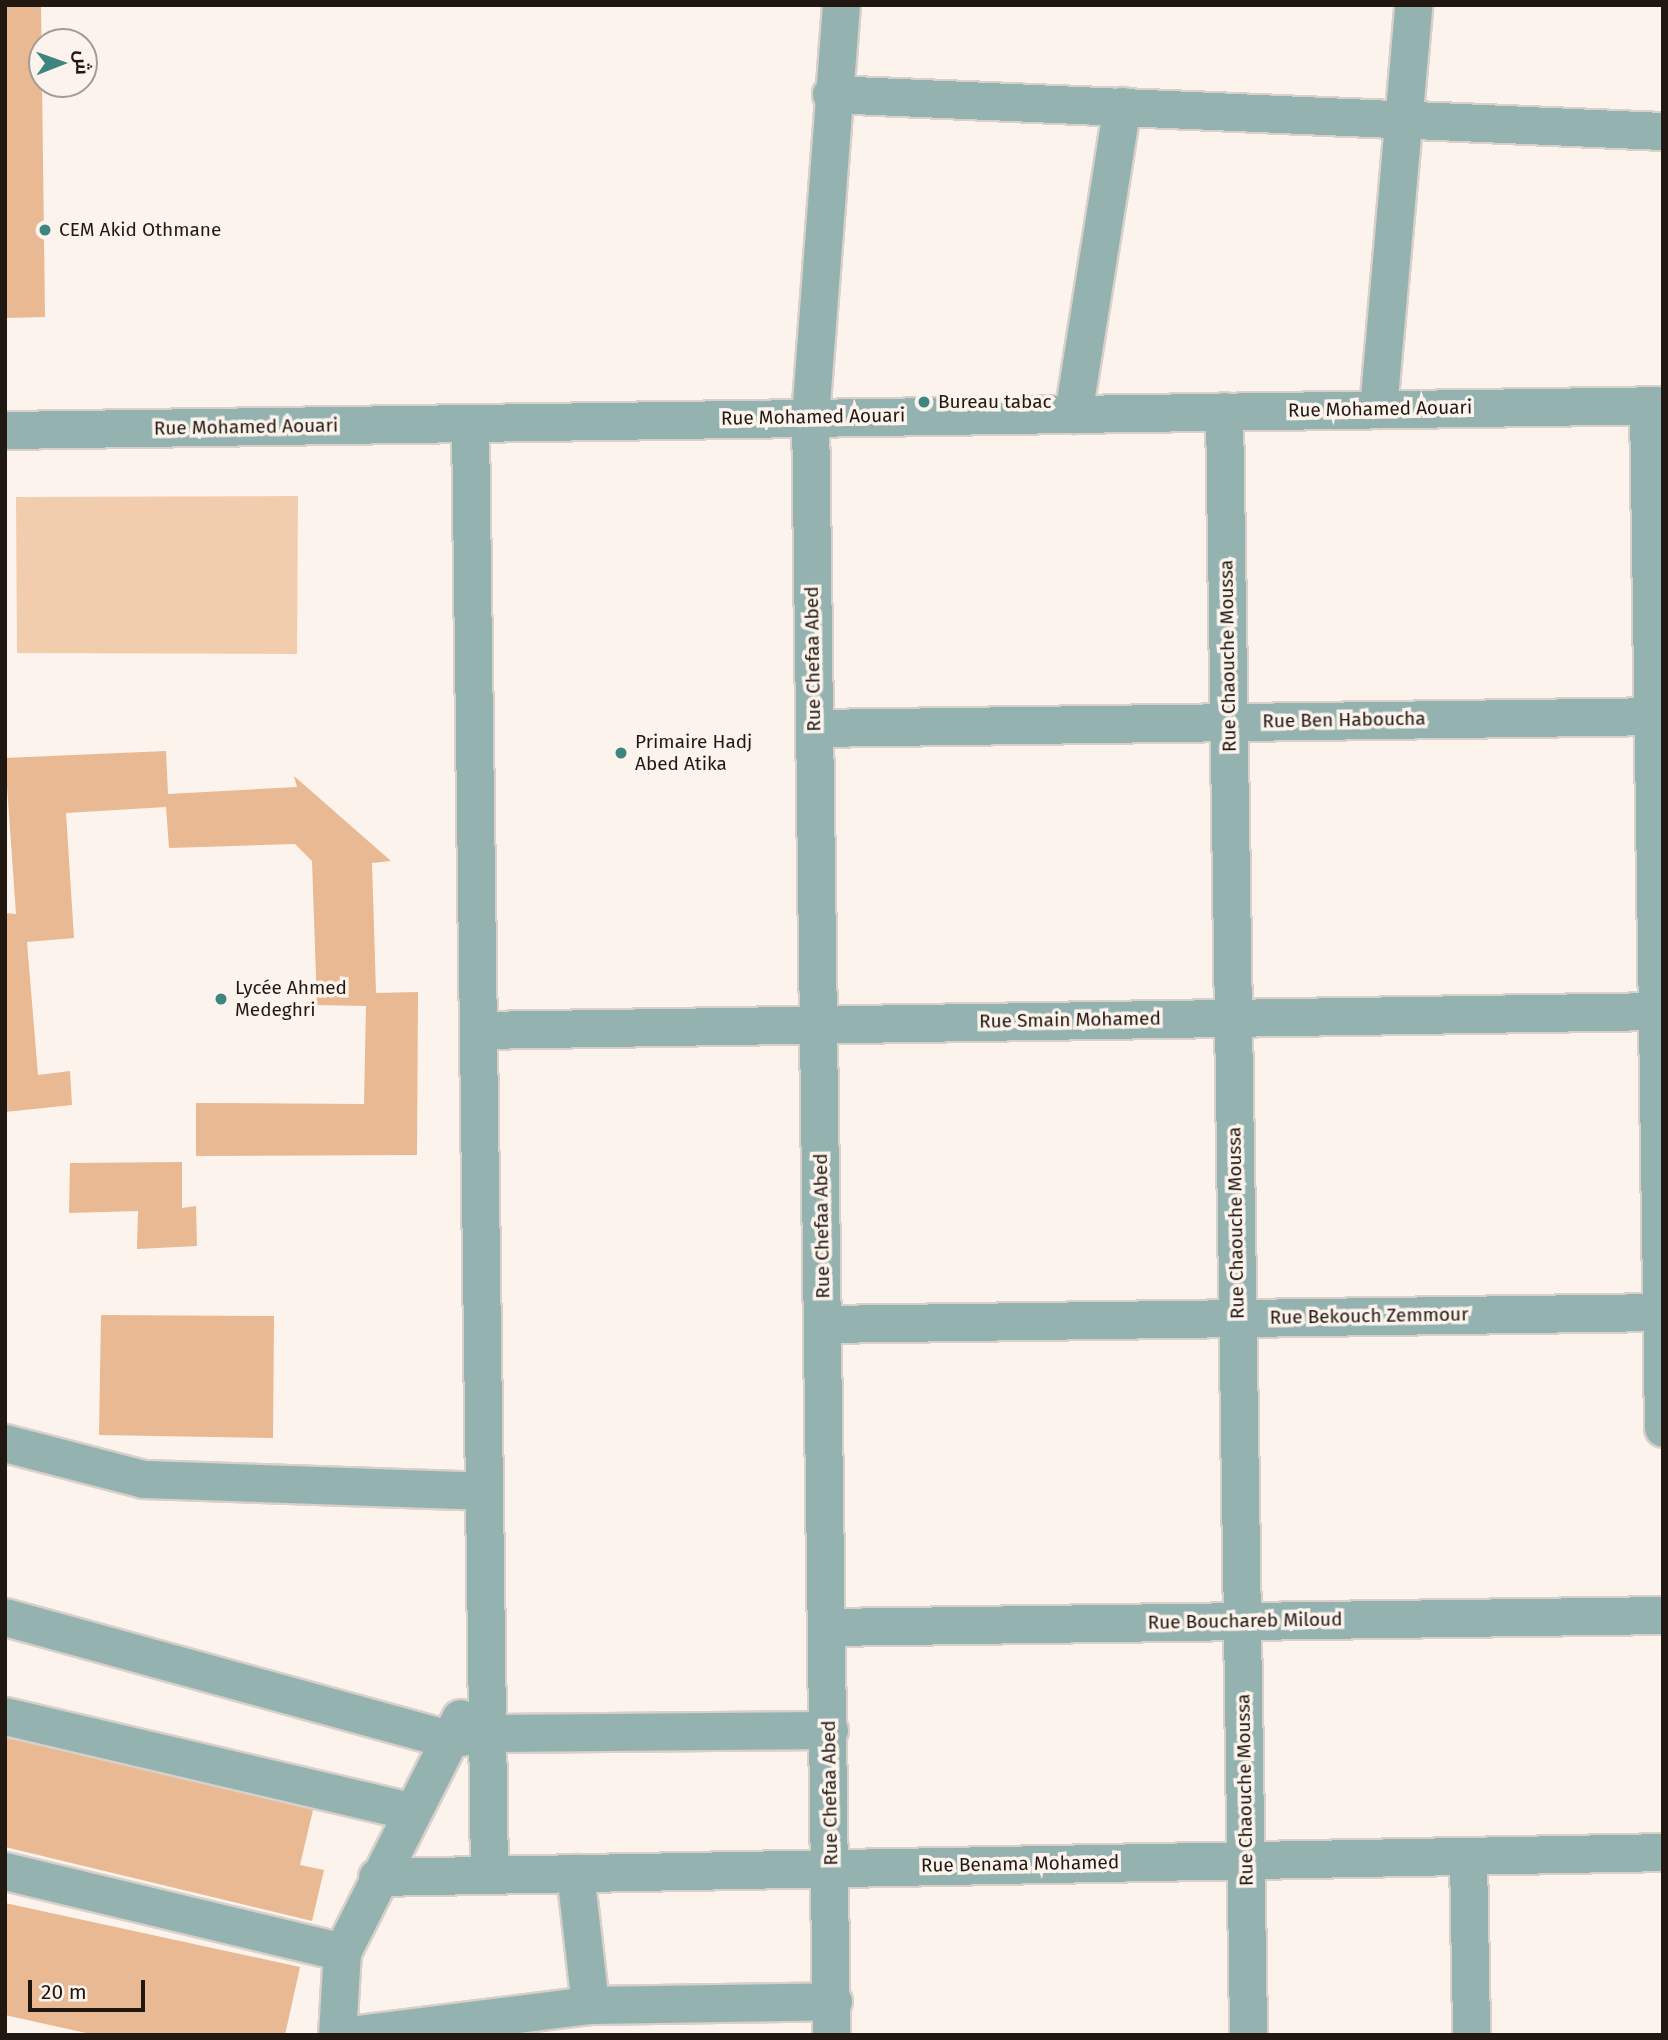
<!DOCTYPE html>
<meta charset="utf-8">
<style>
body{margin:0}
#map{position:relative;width:1668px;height:2040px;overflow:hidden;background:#fcf3ec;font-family:"Fira Sans",Cairo,sans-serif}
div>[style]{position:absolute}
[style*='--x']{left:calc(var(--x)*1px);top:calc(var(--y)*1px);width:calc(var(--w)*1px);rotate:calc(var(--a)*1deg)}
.green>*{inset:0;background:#f1ccad}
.building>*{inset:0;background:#e8b992}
.roads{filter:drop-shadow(2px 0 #d9d0c9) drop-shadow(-2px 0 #d9d0c9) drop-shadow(0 2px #d9d0c9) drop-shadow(0 -2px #d9d0c9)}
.street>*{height:37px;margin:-18.5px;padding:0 18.5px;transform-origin:18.5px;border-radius:18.5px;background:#94b3b0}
.dots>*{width:19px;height:19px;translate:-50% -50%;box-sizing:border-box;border:4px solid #fcf3ec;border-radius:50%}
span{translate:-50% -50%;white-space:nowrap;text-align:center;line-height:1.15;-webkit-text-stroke:7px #fcf3ec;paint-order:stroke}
.poi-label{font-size:19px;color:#201811}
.left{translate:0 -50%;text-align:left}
.street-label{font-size:19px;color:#201811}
.frame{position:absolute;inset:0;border:7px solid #201811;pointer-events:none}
.north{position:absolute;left:28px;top:28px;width:70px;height:70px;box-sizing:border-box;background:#fcf3ec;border:2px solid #a49b94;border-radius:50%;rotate:89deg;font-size:19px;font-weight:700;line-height:28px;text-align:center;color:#201811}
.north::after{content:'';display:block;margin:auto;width:24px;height:32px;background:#3e8580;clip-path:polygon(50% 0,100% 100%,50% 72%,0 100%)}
.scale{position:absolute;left:28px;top:1980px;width:117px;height:32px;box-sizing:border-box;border:4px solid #201811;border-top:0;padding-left:9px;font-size:21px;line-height:24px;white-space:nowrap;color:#201811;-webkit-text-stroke:5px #fcf3ec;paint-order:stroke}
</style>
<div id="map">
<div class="green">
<i style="clip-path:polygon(298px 496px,297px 654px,17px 653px,16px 497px)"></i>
</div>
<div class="building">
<i style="clip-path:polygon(5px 5px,41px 5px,45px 317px,5px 318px)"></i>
<i style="clip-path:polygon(166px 751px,168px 794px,297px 787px,294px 776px,391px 861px,372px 863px,376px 993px,418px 992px,417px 1155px,196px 1156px,196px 1103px,364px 1104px,366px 1006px,317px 1005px,312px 861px,295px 844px,169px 848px,166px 807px,66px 813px,74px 938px,27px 942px,38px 1075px,70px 1071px,72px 1105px,5px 1112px,5px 913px,16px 914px,5px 758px)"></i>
<i style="clip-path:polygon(182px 1162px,182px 1208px,196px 1206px,197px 1246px,137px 1249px,138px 1211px,69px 1213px,70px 1163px)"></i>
<i style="clip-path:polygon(101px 1315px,274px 1316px,273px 1438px,99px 1435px)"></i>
<i style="clip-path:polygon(7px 1736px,313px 1810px,300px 1865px,324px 1870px,312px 1921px,5px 1847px)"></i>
<i style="clip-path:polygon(5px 1903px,300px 1967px,285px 2035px,95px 2035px,5px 2015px)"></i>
</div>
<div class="roads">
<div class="street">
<i style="--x:831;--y:94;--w:833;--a:2.55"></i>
<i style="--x:1648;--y:405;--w:1023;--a:89.16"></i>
<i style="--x:1378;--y:409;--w:406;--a:-85"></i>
<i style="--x:1224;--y:411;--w:1624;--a:89.15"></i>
<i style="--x:1073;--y:414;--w:312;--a:-81"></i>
<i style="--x:470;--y:424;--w:1451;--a:89.25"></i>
<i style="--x:5;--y:430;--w:1658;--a:-0.86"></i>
<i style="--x:814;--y:728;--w:849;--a:-0.81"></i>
<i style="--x:478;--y:1030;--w:1185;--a:-0.92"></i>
<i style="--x:823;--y:1324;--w:840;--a:-0.82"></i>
<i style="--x:5;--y:1443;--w:143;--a:14.6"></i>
<i style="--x:143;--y:1479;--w:341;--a:2"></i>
<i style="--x:5;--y:1617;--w:459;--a:15.4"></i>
<i style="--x:448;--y:1739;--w:39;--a:-9"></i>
<i style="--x:487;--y:1733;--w:342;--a:-0.5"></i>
<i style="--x:827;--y:1627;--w:836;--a:-0.82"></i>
<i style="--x:5;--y:1716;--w:417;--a:13.2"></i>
<i style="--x:1468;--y:1856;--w:179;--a:89"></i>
<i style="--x:5;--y:1871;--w:347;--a:13.5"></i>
<i style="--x:575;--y:1873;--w:133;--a:83.5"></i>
<i style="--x:377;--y:1877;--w:1286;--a:-1.11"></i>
<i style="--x:337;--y:2035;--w:83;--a:-86.6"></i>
<i style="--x:342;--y:1952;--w:262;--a:-63.2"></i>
<i style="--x:349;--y:2035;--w:243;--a:-7.1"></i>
<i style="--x:590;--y:2005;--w:243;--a:-0.9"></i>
<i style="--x:831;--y:2035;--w:1618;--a:-90.74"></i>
<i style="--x:810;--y:417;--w:413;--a:-85.7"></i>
</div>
</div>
<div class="dots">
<i style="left:45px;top:230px;background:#3e8580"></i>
<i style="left:924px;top:402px;background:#3e8580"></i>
<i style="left:621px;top:753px;background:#3e8580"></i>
<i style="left:221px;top:999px;background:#3e8580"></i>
</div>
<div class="poi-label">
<span class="left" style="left:59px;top:230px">CEM Akid Othmane</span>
<span class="left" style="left:938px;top:402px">Bureau tabac</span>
<span class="left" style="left:635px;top:753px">Primaire Hadj<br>Abed Atika</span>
<span class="left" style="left:235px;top:999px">Lycée Ahmed<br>Medeghri</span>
</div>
<div class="street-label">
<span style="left:1380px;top:409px;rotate:-1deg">Rue Mohamed Aouari</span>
<span style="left:813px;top:417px;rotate:-1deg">Rue Mohamed Aouari</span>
<span style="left:246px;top:427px;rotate:-1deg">Rue Mohamed Aouari</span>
<span style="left:1228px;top:656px;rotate:-91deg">Rue Chaouche Moussa</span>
<span style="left:813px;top:659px;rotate:-91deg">Rue Chefaa Abed</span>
<span style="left:1344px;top:720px;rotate:-1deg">Rue Ben Haboucha</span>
<span style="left:1070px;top:1020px;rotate:-1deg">Rue Smain Mohamed</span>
<span style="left:1236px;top:1223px;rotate:-91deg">Rue Chaouche Moussa</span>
<span style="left:822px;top:1226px;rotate:-91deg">Rue Chefaa Abed</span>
<span style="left:1369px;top:1316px;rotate:-1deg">Rue Bekouch Zemmour</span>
<span style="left:1245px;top:1621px;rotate:-1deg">Rue Bouchareb Miloud</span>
<span style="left:1245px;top:1790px;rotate:-91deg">Rue Chaouche Moussa</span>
<span style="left:830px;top:1793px;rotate:-91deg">Rue Chefaa Abed</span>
<span style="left:1020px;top:1864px;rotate:-1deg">Rue Benama Mohamed</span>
</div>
<div class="frame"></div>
<div class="north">ش</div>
<div class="scale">20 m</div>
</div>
